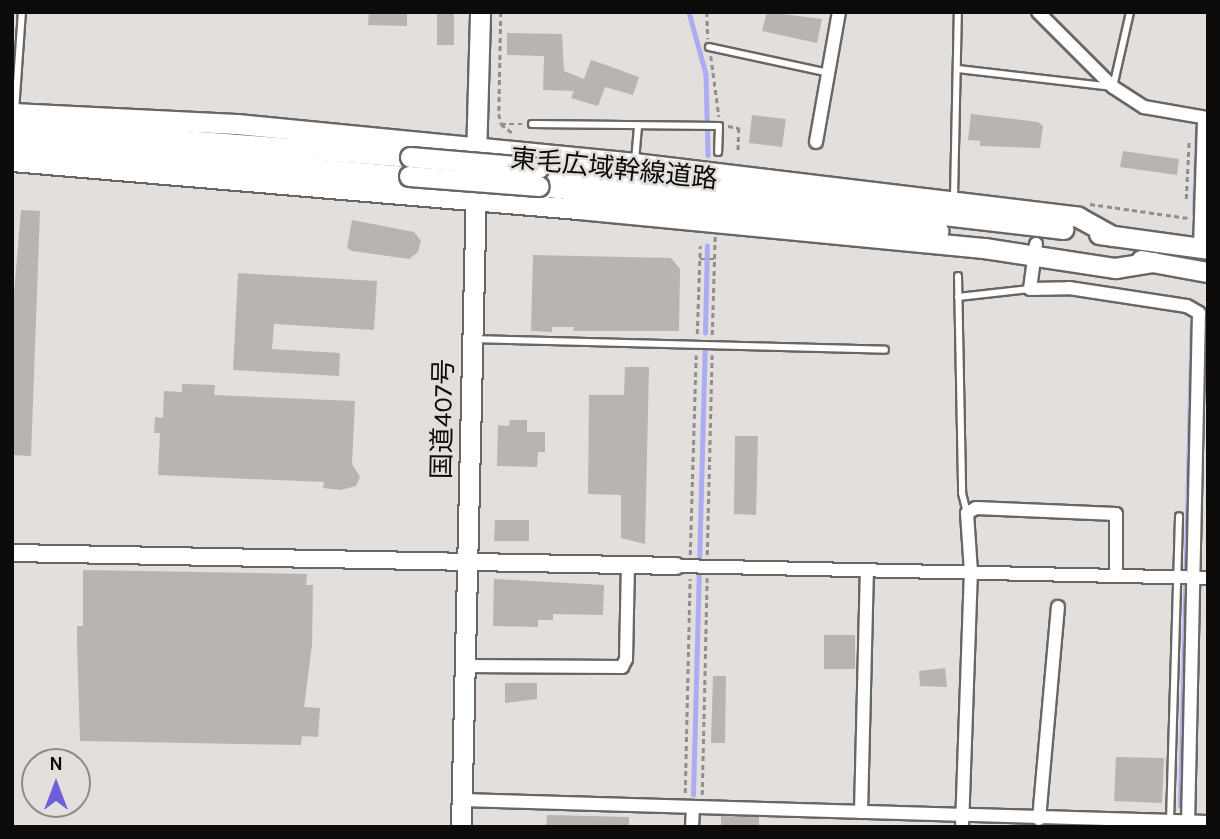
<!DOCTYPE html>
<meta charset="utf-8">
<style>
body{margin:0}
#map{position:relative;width:1220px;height:839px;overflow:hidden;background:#e2dfdc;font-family:Karla,"Noto Sans JP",sans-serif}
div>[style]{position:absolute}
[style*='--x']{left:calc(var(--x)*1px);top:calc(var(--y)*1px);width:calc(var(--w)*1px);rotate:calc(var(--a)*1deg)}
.stream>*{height:4.5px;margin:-2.25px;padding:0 2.25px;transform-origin:2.25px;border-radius:2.25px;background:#adacf3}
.building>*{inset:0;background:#b7b4b2}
.path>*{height:2.5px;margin-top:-1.25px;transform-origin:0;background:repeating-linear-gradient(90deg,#918e8c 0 5px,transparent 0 8.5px)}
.roads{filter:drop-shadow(2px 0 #696664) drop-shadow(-2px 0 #696664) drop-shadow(0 2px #696664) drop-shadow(0 -2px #696664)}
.service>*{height:6px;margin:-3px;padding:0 3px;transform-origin:3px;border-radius:3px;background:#fff}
.minor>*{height:12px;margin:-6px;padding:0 6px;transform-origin:6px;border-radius:6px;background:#fff}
.tertiary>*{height:16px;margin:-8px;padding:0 8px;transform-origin:8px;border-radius:8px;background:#fff}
.trunk>*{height:19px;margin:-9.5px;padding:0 9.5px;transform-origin:9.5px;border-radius:9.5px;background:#fff}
.bridges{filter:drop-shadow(2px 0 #696664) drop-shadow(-2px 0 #696664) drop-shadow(0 2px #696664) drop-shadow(0 -2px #696664)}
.trunk-bridge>*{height:19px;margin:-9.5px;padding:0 9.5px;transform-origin:9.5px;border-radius:9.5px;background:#fff}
span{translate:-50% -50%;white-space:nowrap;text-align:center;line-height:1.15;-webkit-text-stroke:5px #e2dfdc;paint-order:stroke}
.street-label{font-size:26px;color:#0c0b0a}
.frame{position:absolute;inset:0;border:14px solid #0c0b0a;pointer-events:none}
.north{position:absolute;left:21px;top:748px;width:70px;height:70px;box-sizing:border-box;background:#e2dfdc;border:2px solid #8c8a88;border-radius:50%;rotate:0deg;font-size:19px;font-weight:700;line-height:28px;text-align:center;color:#0c0b0a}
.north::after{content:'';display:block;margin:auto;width:24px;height:32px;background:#6d60da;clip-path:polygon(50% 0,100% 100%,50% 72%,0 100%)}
</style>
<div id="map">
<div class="stream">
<i style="--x:689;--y:12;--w:64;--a:74.7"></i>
<i style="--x:706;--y:74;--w:81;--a:88.6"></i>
<i style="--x:1194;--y:214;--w:86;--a:-88"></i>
<i style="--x:705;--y:333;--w:87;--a:-88.7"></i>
<i style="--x:693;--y:795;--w:444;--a:-88.5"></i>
<i style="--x:1180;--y:806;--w:479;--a:-88.6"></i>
</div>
<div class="building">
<i style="clip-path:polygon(369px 12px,407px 12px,407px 26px,368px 25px)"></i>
<i style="clip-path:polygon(437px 12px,454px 12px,454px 45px,437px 45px)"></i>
<i style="clip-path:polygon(767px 12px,822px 19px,817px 43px,762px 31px)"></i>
<i style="clip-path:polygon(507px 33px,562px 34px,564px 71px,584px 79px,591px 60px,606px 65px,639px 77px,633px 95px,605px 87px,598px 106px,571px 98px,574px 91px,543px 90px,544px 56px,507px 55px)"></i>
<i style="clip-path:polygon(971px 114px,1038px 122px,1043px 126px,1040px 148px,980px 146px,980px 141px,968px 140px)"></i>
<i style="clip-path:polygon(752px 115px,786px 119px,782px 147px,749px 143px)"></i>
<i style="clip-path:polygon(1123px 151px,1179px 159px,1177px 175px,1120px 167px)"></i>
<i style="clip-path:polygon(21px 210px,40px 211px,31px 456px,12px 455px,12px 318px)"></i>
<i style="clip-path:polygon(352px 220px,414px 232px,421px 241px,418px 252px,409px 259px,352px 251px,347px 248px)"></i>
<i style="clip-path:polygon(533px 255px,671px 258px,680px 269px,679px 331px,573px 331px,574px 327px,552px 327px,552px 332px,531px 331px)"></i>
<i style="clip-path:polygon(238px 273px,377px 281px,374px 330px,274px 324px,272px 349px,340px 353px,339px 376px,233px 370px)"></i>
<i style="clip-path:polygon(625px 367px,649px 367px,645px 544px,621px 538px,621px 495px,588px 494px,589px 395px,624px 395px)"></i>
<i style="clip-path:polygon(182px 384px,215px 385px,214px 395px,355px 401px,352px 464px,360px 477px,356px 486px,341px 490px,323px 488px,324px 482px,158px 475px,160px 433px,154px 433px,155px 417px,163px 418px,164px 391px,182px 392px)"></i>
<i style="clip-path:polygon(510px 420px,527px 420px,527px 432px,545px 432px,545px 452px,538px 452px,537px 467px,497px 466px,498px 425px,509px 426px)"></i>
<i style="clip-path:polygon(735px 436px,758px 436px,756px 515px,734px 514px)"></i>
<i style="clip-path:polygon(495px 520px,529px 520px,529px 541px,494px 541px)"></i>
<i style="clip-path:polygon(83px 570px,307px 574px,306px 585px,313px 585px,312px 645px,304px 707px,320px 708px,318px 737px,302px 736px,301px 745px,80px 741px,77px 644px,77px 626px,83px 626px)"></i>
<i style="clip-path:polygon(494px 579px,604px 585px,603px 615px,553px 614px,553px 620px,538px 620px,538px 627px,493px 626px)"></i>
<i style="clip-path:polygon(824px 635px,855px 635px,855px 669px,824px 669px)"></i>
<i style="clip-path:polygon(945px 668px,947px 687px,920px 686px,919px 671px)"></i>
<i style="clip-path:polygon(713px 676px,726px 676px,725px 743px,711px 743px)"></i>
<i style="clip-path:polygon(505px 683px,537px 683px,537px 699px,505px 703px)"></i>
<i style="clip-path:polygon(1116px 757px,1164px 758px,1162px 803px,1114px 801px)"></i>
<i style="clip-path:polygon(547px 815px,629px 817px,629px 827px,546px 827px)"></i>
<i style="clip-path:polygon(721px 816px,759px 817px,759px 827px,721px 827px)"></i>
</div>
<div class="path">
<i style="--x:501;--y:12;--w:102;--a:91.1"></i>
<i style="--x:499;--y:114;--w:10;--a:79"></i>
<i style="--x:501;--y:124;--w:16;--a:38"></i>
<i style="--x:707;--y:12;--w:27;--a:88"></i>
<i style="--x:711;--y:56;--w:61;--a:82.4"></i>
<i style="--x:501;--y:124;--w:21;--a:0"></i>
<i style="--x:728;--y:126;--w:11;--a:10"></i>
<i style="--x:739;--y:128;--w:23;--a:92"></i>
<i style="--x:1186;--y:199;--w:59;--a:-87.1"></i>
<i style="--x:1090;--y:204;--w:99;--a:8.1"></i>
<i style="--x:700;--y:259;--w:14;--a:0"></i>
<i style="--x:697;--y:334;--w:88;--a:-88"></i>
<i style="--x:712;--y:335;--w:99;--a:-88.3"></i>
<i style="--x:690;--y:555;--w:200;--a:-88.3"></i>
<i style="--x:707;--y:555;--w:200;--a:-88.6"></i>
<i style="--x:685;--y:793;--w:214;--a:-88.7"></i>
<i style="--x:702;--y:795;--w:217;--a:-88.7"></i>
</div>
<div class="roads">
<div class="service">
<i style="--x:709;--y:47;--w:123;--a:12.2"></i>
<i style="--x:958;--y:69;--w:156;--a:6.6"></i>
<i style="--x:1113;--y:87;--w:77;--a:-77.2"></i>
<i style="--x:15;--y:111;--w:99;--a:-86"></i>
<i style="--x:532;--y:124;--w:187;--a:0.6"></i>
<i style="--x:719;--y:126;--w:26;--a:92"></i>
<i style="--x:635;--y:161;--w:35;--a:-85"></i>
<i style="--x:954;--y:197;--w:185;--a:-88.8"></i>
<i style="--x:958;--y:276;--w:217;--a:88.9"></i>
<i style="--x:962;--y:493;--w:21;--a:76"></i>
<i style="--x:958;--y:297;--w:72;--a:-6.3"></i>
<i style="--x:474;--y:339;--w:411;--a:1.5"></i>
<i style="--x:1170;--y:821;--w:305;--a:-88.3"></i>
</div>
<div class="minor">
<i style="--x:1038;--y:12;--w:106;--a:45"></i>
<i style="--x:1113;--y:87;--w:37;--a:33"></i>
<i style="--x:1144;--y:107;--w:65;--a:9.8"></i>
<i style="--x:816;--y:142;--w:132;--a:-80"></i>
<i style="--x:1036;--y:244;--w:45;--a:97.6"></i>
<i style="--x:1030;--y:289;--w:39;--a:-1"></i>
<i style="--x:1069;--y:288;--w:119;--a:8.7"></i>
<i style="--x:1187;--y:306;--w:14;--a:30"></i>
<i style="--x:1199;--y:313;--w:513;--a:91.23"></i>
<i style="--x:1200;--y:248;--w:130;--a:-88.2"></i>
<i style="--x:676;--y:566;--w:532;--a:1.29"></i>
<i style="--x:465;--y:666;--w:157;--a:0.4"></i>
<i style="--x:622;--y:667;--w:9;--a:-63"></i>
<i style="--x:626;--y:659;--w:93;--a:-88.8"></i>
<i style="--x:462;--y:800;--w:746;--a:1.69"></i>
<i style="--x:861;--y:812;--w:241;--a:-88.6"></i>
<i style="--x:1039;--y:819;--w:213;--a:-84.9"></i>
<i style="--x:692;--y:827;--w:20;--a:-87"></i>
<i style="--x:962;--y:827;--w:255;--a:-88"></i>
<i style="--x:971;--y:572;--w:59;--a:-93.9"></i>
<i style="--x:967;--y:513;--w:10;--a:-29"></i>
<i style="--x:976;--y:508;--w:140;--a:2.5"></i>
<i style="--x:1116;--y:514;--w:62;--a:90"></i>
</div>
<div class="tertiary">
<i style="--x:12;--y:553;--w:664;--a:1.12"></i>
</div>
<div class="trunk">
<i style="--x:12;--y:113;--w:225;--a:2.8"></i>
<i style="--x:237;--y:124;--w:400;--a:5.6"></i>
<i style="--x:635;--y:163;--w:446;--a:6.9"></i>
<i style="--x:1078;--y:217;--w:39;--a:29"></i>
<i style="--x:12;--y:127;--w:399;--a:4.3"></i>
<i style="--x:12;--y:143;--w:398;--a:4.8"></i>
<i style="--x:476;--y:158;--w:146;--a:-88.4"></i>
<i style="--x:12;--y:161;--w:568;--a:4.85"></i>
<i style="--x:578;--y:209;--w:408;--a:5.5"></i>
<i style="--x:984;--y:248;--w:133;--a:8.7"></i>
<i style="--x:1115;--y:268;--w:39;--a:-9"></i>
<i style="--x:539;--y:168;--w:528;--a:6.64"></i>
<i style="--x:539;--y:186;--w:402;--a:6.4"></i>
<i style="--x:1099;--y:234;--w:110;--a:7.8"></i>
<i style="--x:1141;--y:260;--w:68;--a:10.2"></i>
<i style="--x:461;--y:827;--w:639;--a:-88.66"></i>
</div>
</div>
<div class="bridges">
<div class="trunk-bridge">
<i style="--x:410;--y:157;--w:129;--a:4.9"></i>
<i style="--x:409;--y:176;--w:130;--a:4.4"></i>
</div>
</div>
<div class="street-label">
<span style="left:614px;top:169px;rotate:6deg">東毛広域幹線道路</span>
<span style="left:443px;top:419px;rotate:-89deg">国道407号</span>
</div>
<div class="frame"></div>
<div class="north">N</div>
</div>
